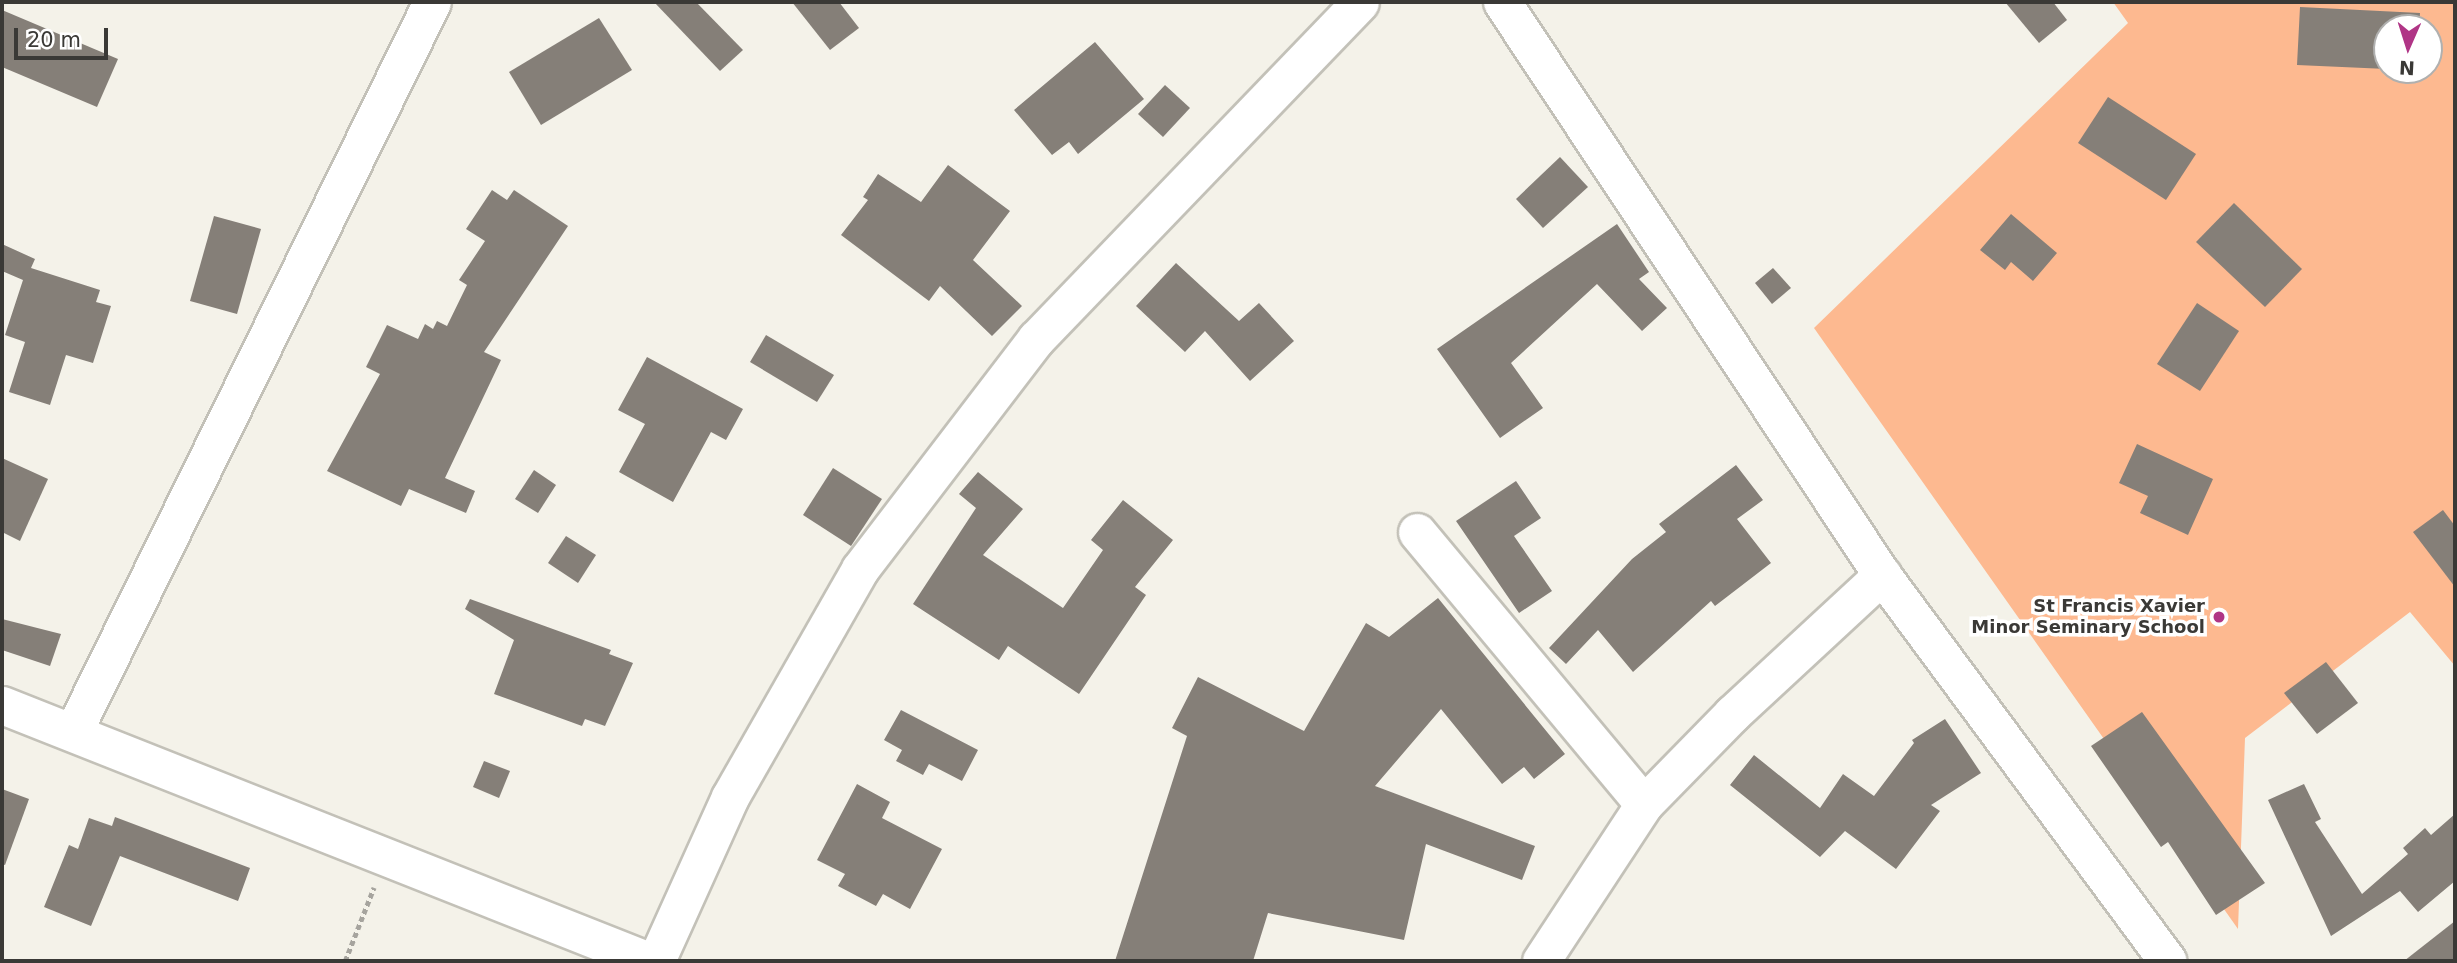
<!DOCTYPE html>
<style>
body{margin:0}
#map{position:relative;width:2457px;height:963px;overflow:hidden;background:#f4f2e9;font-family:"DejaVu Sans",sans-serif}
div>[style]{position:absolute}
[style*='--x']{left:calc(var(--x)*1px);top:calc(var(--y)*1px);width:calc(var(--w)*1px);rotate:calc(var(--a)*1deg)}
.green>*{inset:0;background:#fdb990}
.building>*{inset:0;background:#857f78}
.path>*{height:4.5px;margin-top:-2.25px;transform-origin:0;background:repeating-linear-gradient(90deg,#a6a49e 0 5px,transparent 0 8.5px)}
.roads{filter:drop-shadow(2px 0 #c3c1b8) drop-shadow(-2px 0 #c3c1b8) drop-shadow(0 2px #c3c1b8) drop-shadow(0 -2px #c3c1b8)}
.minor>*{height:37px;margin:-18.5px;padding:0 18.5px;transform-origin:18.5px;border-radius:18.5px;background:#fff}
.dots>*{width:19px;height:19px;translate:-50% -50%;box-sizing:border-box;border:4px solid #fff;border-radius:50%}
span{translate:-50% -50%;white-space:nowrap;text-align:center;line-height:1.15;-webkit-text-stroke:7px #fff;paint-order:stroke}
.poi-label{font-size:18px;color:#3a3936;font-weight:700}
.right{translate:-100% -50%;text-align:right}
.frame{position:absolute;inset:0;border:4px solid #3a3936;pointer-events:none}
.north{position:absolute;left:2373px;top:14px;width:70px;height:70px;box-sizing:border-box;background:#fff;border:2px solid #b0b0af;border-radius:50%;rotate:183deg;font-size:19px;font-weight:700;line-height:28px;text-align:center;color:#3a3936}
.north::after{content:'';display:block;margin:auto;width:24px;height:32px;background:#b03586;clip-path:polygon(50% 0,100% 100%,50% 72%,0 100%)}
.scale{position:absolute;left:14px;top:28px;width:94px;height:32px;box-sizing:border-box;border:4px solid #3a3936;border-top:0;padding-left:9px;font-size:21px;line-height:24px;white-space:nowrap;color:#3a3936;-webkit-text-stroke:5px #fff;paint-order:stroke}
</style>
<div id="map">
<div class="green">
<i style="clip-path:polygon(evenodd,2113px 2px,2455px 2px,2455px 666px,2410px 612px,2245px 738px,2238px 929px,1814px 328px,2128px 23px,2113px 2px,2387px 28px,2429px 28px,2429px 70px,2387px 70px,2387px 28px)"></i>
</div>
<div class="building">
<i style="clip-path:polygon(654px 2px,696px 2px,743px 50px,720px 71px)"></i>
<i style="clip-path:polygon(792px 2px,839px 2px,859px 28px,830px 50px)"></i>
<i style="clip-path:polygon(2005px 2px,2053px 2px,2067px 20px,2039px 43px)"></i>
<i style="clip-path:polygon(2300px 7px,2420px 13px,2419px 28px,2387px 28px,2387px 69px,2297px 65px)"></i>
<i style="clip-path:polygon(2px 10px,118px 59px,97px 107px,2px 67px)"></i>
<i style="clip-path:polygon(599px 18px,632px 70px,541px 125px,509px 72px)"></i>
<i style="clip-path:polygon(1095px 42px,1144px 99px,1078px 154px,1069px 142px,1052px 155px,1014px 110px)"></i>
<i style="clip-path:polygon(1165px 85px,1190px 108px,1163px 137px,1138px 114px)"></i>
<i style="clip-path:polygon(2108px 97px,2196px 154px,2166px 200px,2078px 143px)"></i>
<i style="clip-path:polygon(1560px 157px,1588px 187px,1543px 228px,1516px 199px)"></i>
<i style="clip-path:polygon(948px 165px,1010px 211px,973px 260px,1022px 306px,992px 336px,940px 286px,929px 301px,841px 235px,868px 200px,863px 197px,878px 174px,921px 202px)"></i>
<i style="clip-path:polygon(492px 190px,507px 200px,514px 190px,568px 226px,484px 352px,501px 360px,445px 478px,475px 491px,466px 513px,409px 489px,401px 506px,327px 471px,380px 374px,366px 367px,387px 325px,418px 339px,425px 324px,433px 329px,437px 321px,447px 326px,467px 285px,459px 280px,485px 241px,466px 229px)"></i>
<i style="clip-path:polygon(2234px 203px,2302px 269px,2265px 307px,2196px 242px)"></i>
<i style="clip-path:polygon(2011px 214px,2057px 253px,2033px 281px,2011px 262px,2005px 270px,1980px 250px)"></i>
<i style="clip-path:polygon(214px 216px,261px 229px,237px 314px,190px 301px)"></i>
<i style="clip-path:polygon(1617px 224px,1649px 272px,1639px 279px,1667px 308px,1642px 331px,1597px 284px,1511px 363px,1543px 408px,1500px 438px,1437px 349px)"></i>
<i style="clip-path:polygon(2px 244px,35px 259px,31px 268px,100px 290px,96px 302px,111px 306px,93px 363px,66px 355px,50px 405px,9px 392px,25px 342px,5px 335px,23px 280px,2px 271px)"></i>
<i style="clip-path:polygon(1176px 263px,1239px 321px,1259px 303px,1294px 341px,1250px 381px,1205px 331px,1185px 352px,1136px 306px)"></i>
<i style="clip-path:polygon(1773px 268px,1791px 288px,1772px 304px,1755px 283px)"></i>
<i style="clip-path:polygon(2197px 303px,2239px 331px,2200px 391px,2157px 364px)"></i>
<i style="clip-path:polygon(766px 335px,834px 375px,817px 402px,750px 362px)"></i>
<i style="clip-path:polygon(647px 357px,743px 409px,726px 440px,711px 432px,673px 502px,619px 472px,645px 424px,618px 410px)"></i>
<i style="clip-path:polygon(2137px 444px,2213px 479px,2188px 535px,2140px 513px,2148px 496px,2119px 483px)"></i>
<i style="clip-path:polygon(2px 458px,48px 479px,20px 541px,2px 532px)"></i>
<i style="clip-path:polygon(1736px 465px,1763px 500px,1737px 519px,1771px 563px,1715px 606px,1711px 601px,1633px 672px,1598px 630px,1566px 664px,1549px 648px,1632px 559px,1666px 532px,1659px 524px)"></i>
<i style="clip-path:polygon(833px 468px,882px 499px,851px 546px,803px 515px)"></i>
<i style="clip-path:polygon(534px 470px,556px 485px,538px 513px,515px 499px)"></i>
<i style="clip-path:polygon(978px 472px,1023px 509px,983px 555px,1063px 608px,1103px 550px,1091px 540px,1123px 500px,1173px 540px,1135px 587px,1146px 595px,1079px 694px,1008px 646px,999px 660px,913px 604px,976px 508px,959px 494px)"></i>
<i style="clip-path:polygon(1516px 481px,1541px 518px,1514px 536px,1552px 591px,1519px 613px,1456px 521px)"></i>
<i style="clip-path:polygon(2443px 510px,2455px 526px,2455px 587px,2413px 532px)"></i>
<i style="clip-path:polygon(566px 536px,596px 555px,578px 583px,548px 563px)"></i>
<i style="clip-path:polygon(1438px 598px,1565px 754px,1534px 779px,1524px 767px,1502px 784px,1441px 709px,1375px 786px,1535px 846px,1522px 880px,1426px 844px,1404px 940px,1268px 913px,1253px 961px,1115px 961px,1187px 736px,1172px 728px,1198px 677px,1304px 731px,1366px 623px,1389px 637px)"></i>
<i style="clip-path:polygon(470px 599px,611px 650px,609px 654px,633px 663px,605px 726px,585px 719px,582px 726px,494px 694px,514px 640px,465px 609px)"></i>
<i style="clip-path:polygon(2px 619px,61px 634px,50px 666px,2px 650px)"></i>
<i style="clip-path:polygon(2326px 662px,2358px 703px,2317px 734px,2284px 693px)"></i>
<i style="clip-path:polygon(901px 710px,978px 750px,962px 781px,929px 764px,923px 775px,896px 761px,902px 750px,884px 740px)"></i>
<i style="clip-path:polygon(2142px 712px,2265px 883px,2216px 915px,2168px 842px,2161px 847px,2091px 746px)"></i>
<i style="clip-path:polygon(1945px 719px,1981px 773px,1931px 805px,1940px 811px,1896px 869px,1845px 831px,1820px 857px,1730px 785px,1754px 755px,1820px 808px,1843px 774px,1874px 796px,1914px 743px,1912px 740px)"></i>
<i style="clip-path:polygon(484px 761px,510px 771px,499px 798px,473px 787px)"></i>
<i style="clip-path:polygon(857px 784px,890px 802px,882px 818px,942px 849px,910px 909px,883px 894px,876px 906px,838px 886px,845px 874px,817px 860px)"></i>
<i style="clip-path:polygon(2304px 784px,2321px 819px,2315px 822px,2362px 894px,2408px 854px,2403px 848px,2425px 828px,2431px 835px,2455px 814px,2455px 881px,2418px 912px,2400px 891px,2331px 936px,2268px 800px)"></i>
<i style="clip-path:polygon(2px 789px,29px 799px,5px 865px,2px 864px)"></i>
<i style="clip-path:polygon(115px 817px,250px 868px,238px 901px,120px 856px,91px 926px,44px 907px,69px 845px,78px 849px,89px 818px,112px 826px)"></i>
<i style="clip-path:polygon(2455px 921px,2455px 961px,2404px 961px)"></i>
</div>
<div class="path">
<i style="--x:345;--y:961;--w:79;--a:-68.6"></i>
</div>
<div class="roads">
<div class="minor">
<i style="--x:1502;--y:2;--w:688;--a:56.45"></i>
<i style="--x:1882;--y:575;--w:480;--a:53.5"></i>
<i style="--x:1417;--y:532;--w:354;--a:50.2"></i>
<i style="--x:2;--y:705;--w:696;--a:21.59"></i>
<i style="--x:73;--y:732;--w:813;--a:-63.81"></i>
<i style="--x:656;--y:961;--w:180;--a:-65.7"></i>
<i style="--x:730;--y:797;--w:262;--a:-60.3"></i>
<i style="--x:860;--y:569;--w:290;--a:-52.6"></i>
<i style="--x:1036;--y:339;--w:467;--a:-46.1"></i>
<i style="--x:1541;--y:961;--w:188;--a:-56.7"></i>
<i style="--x:1644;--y:804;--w:126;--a:-45.6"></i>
<i style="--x:1732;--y:714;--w:205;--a:-42.8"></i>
</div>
</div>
<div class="dots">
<i style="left:2219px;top:617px;background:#b03586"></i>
</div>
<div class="poi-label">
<span class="right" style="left:2205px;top:617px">St Francis Xavier<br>Minor Seminary School</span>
</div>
<div class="frame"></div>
<div class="north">N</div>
<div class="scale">20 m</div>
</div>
